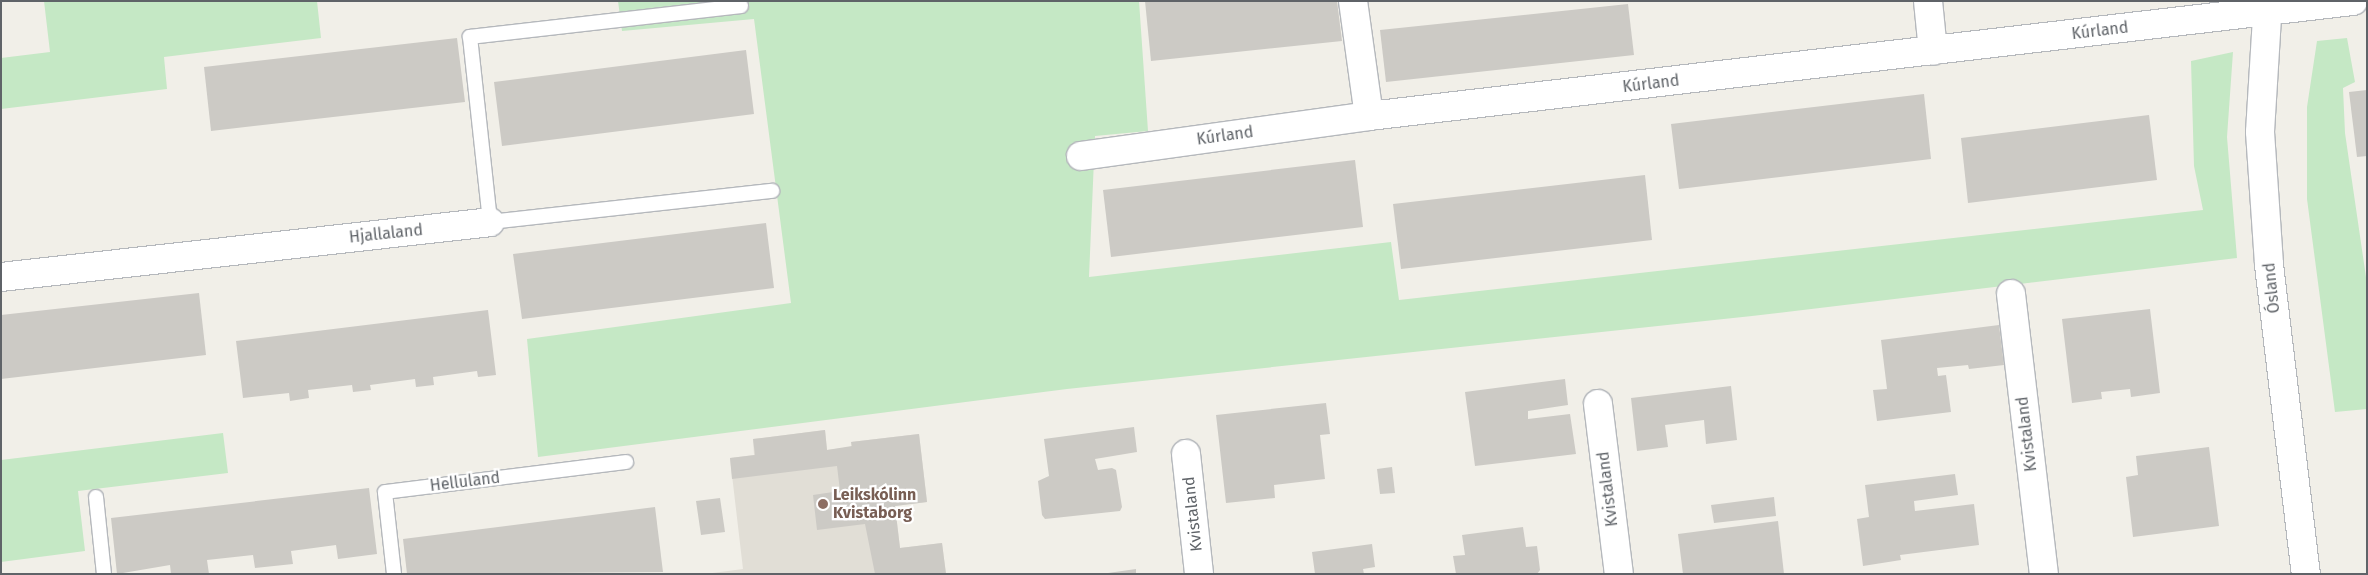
<!DOCTYPE html>
<meta charset="utf-8">
<style>
body{margin:0}
#map{position:relative;width:2368px;height:575px;overflow:hidden;background:#f1efe8;font-family:"Fira Sans",sans-serif}
div>[style]{position:absolute}
[style*='--x']{left:calc(var(--x)*1px);top:calc(var(--y)*1px);width:calc(var(--w)*1px);rotate:calc(var(--a)*1deg)}
.education>*{inset:0;background:#e1ded6}
.green>*{inset:0;background:#c5e8c5}
.building>*{inset:0;background:#cccac5}
.roads{filter:drop-shadow(1px 0 #b5b8bc) drop-shadow(-1px 0 #b5b8bc) drop-shadow(0 1px #b5b8bc) drop-shadow(0 -1px #b5b8bc)}
.service>*{height:14px;margin:-7px;padding:0 7px;transform-origin:7px;border-radius:7px;background:#fff}
.minor>*{height:28px;margin:-14px;padding:0 14px;transform-origin:14px;border-radius:14px;background:#fff}
.dots>*{width:14px;height:14px;translate:-50% -50%;box-sizing:border-box;border:2px solid #fff;border-radius:50%}
span{translate:-50% -50%;white-space:nowrap;text-align:center;line-height:1.15;-webkit-text-stroke:4.5px #fff;paint-order:stroke}
.street-label{font-size:16px;color:#5f6368}
.education-label{font-size:16px;color:#785e54;font-weight:700}
.left{translate:0 -50%;text-align:left}
.frame{position:absolute;inset:0;border:2px solid #5f6368;pointer-events:none}
</style>
<div id="map">
<div class="education">
<i style="clip-path:polygon(825px 430px,827px 450px,851px 447px,851px 442px,919px 434px,927px 502px,895px 506px,900px 548px,942px 543px,946px 574px,705px 574px,743px 569px,730px 458px,754px 455px,753px 439px)"></i>
</div>
<div class="green">
<i style="clip-path:polygon(44px 1px,317px 1px,321px 38px,164px 57px,167px 89px,1px 109px,1px 58px,50px 52px)"></i>
<i style="clip-path:polygon(618px 1px,1139px 1px,1148px 131px,1095px 136px,1089px 277px,1391px 242px,1399px 300px,2203px 210px,2194px 166px,2191px 61px,2233px 52px,2227px 137px,2237px 258px,1752px 316px,1067px 389px,538px 457px,527px 339px,791px 303px,754px 19px,622px 31px)"></i>
<i style="clip-path:polygon(2347px 38px,2355px 82px,2343px 88px,2345px 133px,2367px 284px,2367px 409px,2335px 412px,2307px 199px,2307px 107px,2317px 41px)"></i>
<i style="clip-path:polygon(223px 433px,228px 473px,78px 491px,85px 551px,1px 562px,1px 460px)"></i>
</div>
<div class="building">
<i style="clip-path:polygon(1145px 1px,1337px 1px,1342px 41px,1151px 61px)"></i>
<i style="clip-path:polygon(1628px 4px,1634px 55px,1386px 82px,1380px 30px)"></i>
<i style="clip-path:polygon(457px 38px,465px 102px,211px 131px,204px 67px)"></i>
<i style="clip-path:polygon(746px 50px,754px 114px,502px 146px,494px 82px)"></i>
<i style="clip-path:polygon(2367px 90px,2367px 156px,2357px 157px,2349px 92px)"></i>
<i style="clip-path:polygon(1924px 94px,1931px 159px,1679px 189px,1671px 124px)"></i>
<i style="clip-path:polygon(2149px 115px,2157px 180px,1968px 203px,1961px 138px)"></i>
<i style="clip-path:polygon(1355px 160px,1363px 227px,1111px 257px,1103px 190px)"></i>
<i style="clip-path:polygon(1645px 175px,1652px 240px,1401px 269px,1393px 204px)"></i>
<i style="clip-path:polygon(766px 223px,774px 288px,522px 319px,513px 254px)"></i>
<i style="clip-path:polygon(199px 293px,206px 355px,1px 379px,1px 315px)"></i>
<i style="clip-path:polygon(2150px 309px,2160px 393px,2131px 397px,2130px 389px,2101px 392px,2102px 399px,2072px 403px,2062px 319px)"></i>
<i style="clip-path:polygon(488px 310px,496px 375px,478px 377px,477px 371px,433px 377px,434px 385px,416px 387px,415px 379px,370px 385px,371px 390px,353px 392px,352px 385px,308px 390px,309px 398px,290px 401px,289px 393px,243px 398px,236px 341px)"></i>
<i style="clip-path:polygon(1999px 325px,2004px 365px,1969px 369px,1968px 365px,1937px 368px,1938px 376px,1946px 375px,1951px 412px,1877px 421px,1873px 390px,1887px 389px,1881px 340px)"></i>
<i style="clip-path:polygon(1565px 379px,1568px 405px,1528px 411px,1528px 419px,1570px 414px,1576px 454px,1475px 466px,1465px 392px)"></i>
<i style="clip-path:polygon(1731px 386px,1737px 440px,1706px 444px,1704px 420px,1665px 425px,1668px 447px,1637px 451px,1631px 398px)"></i>
<i style="clip-path:polygon(1326px 403px,1330px 434px,1320px 435px,1325px 479px,1274px 485px,1275px 498px,1226px 503px,1216px 415px)"></i>
<i style="clip-path:polygon(1134px 427px,1137px 452px,1095px 459px,1098px 470px,1112px 468px,1116px 470px,1122px 507px,1120px 511px,1045px 519px,1042px 515px,1038px 481px,1049px 476px,1044px 439px)"></i>
<i style="clip-path:polygon(825px 430px,827px 450px,852px 446px,851px 442px,919px 434px,927px 502px,895px 506px,900px 548px,942px 543px,946px 574px,875px 574px,865px 524px,817px 530px,813px 495px,840px 491px,837px 466px,732px 479px,730px 458px,755px 455px,753px 439px)"></i>
<i style="clip-path:polygon(2209px 447px,2219px 526px,2133px 537px,2126px 477px,2138px 475px,2136px 456px)"></i>
<i style="clip-path:polygon(1392px 467px,1395px 493px,1380px 494px,1377px 469px)"></i>
<i style="clip-path:polygon(1955px 474px,1958px 495px,1914px 501px,1915px 511px,1974px 504px,1979px 545px,1900px 555px,1901px 560px,1863px 566px,1857px 519px,1869px 517px,1865px 485px)"></i>
<i style="clip-path:polygon(369px 488px,377px 554px,338px 559px,336px 545px,291px 551px,293px 564px,255px 568px,253px 555px,207px 560px,209px 574px,171px 574px,170px 565px,117px 574px,111px 518px)"></i>
<i style="clip-path:polygon(1774px 497px,1776px 516px,1714px 523px,1711px 505px)"></i>
<i style="clip-path:polygon(720px 498px,725px 532px,701px 535px,696px 501px)"></i>
<i style="clip-path:polygon(655px 507px,663px 572px,407px 574px,403px 539px)"></i>
<i style="clip-path:polygon(1778px 521px,1784px 574px,1683px 574px,1678px 534px)"></i>
<i style="clip-path:polygon(1523px 527px,1526px 547px,1537px 546px,1540px 570px,1537px 574px,1456px 574px,1453px 556px,1465px 555px,1462px 535px)"></i>
<i style="clip-path:polygon(1372px 544px,1375px 567px,1363px 569px,1364px 574px,1315px 574px,1312px 552px)"></i>
<i style="clip-path:polygon(1136px 569px,1136px 574px,1108px 574px,1108px 573px)"></i>
</div>
<div class="roads">
<div class="service">
<i style="--x:741;--y:6;--w:273;--a:173.5"></i>
<i style="--x:470;--y:37;--w:186;--a:83.8"></i>
<i style="--x:490;--y:222;--w:284;--a:-6.3"></i>
<i style="--x:96;--y:497;--w:77;--a:84.1"></i>
<i style="--x:394;--y:574;--w:82;--a:-96.3"></i>
<i style="--x:385;--y:492;--w:243;--a:-7.1"></i>
</div>
<div class="minor">
<i style="--x:1353;--y:1;--w:116;--a:82.1"></i>
<i style="--x:1928;--y:1;--w:50;--a:84.3"></i>
<i style="--x:2268;--y:1;--w:131;--a:93.5"></i>
<i style="--x:2260;--y:132;--w:133;--a:86.1"></i>
<i style="--x:2269;--y:265;--w:311;--a:83.2"></i>
<i style="--x:1081;--y:156;--w:291;--a:-7.9"></i>
<i style="--x:1369;--y:116;--w:991;--a:-6.67"></i>
<i style="--x:1;--y:277;--w:492;--a:-6.4"></i>
<i style="--x:2011;--y:294;--w:282;--a:83.3"></i>
<i style="--x:1598;--y:404;--w:171;--a:83"></i>
<i style="--x:1186;--y:454;--w:121;--a:83.8"></i>
</div>
</div>
<div class="dots">
<i style="left:823px;top:504px;background:#8d6e63"></i>
</div>
<div class="street-label">
<span style="left:2100px;top:31px;rotate:-7deg">Kúrland</span>
<span style="left:1651px;top:84px;rotate:-7deg">Kúrland</span>
<span style="left:1225px;top:136px;rotate:-8deg">Kúrland</span>
<span style="left:386px;top:234px;rotate:-6deg">Hjallaland</span>
<span style="left:2272px;top:288px;rotate:-96deg">Ósland</span>
<span style="left:2027px;top:434px;rotate:-97deg">Kvistaland</span>
<span style="left:465px;top:482px;rotate:-7deg">Helluland</span>
<span style="left:1608px;top:489px;rotate:-97deg">Kvistaland</span>
<span style="left:1193px;top:514px;rotate:-96deg">Kvistaland</span>
</div>
<div class="education-label">
<span class="left" style="left:833px;top:504px">Leikskólinn<br>Kvistaborg</span>
</div>
<div class="frame"></div>
</div>
